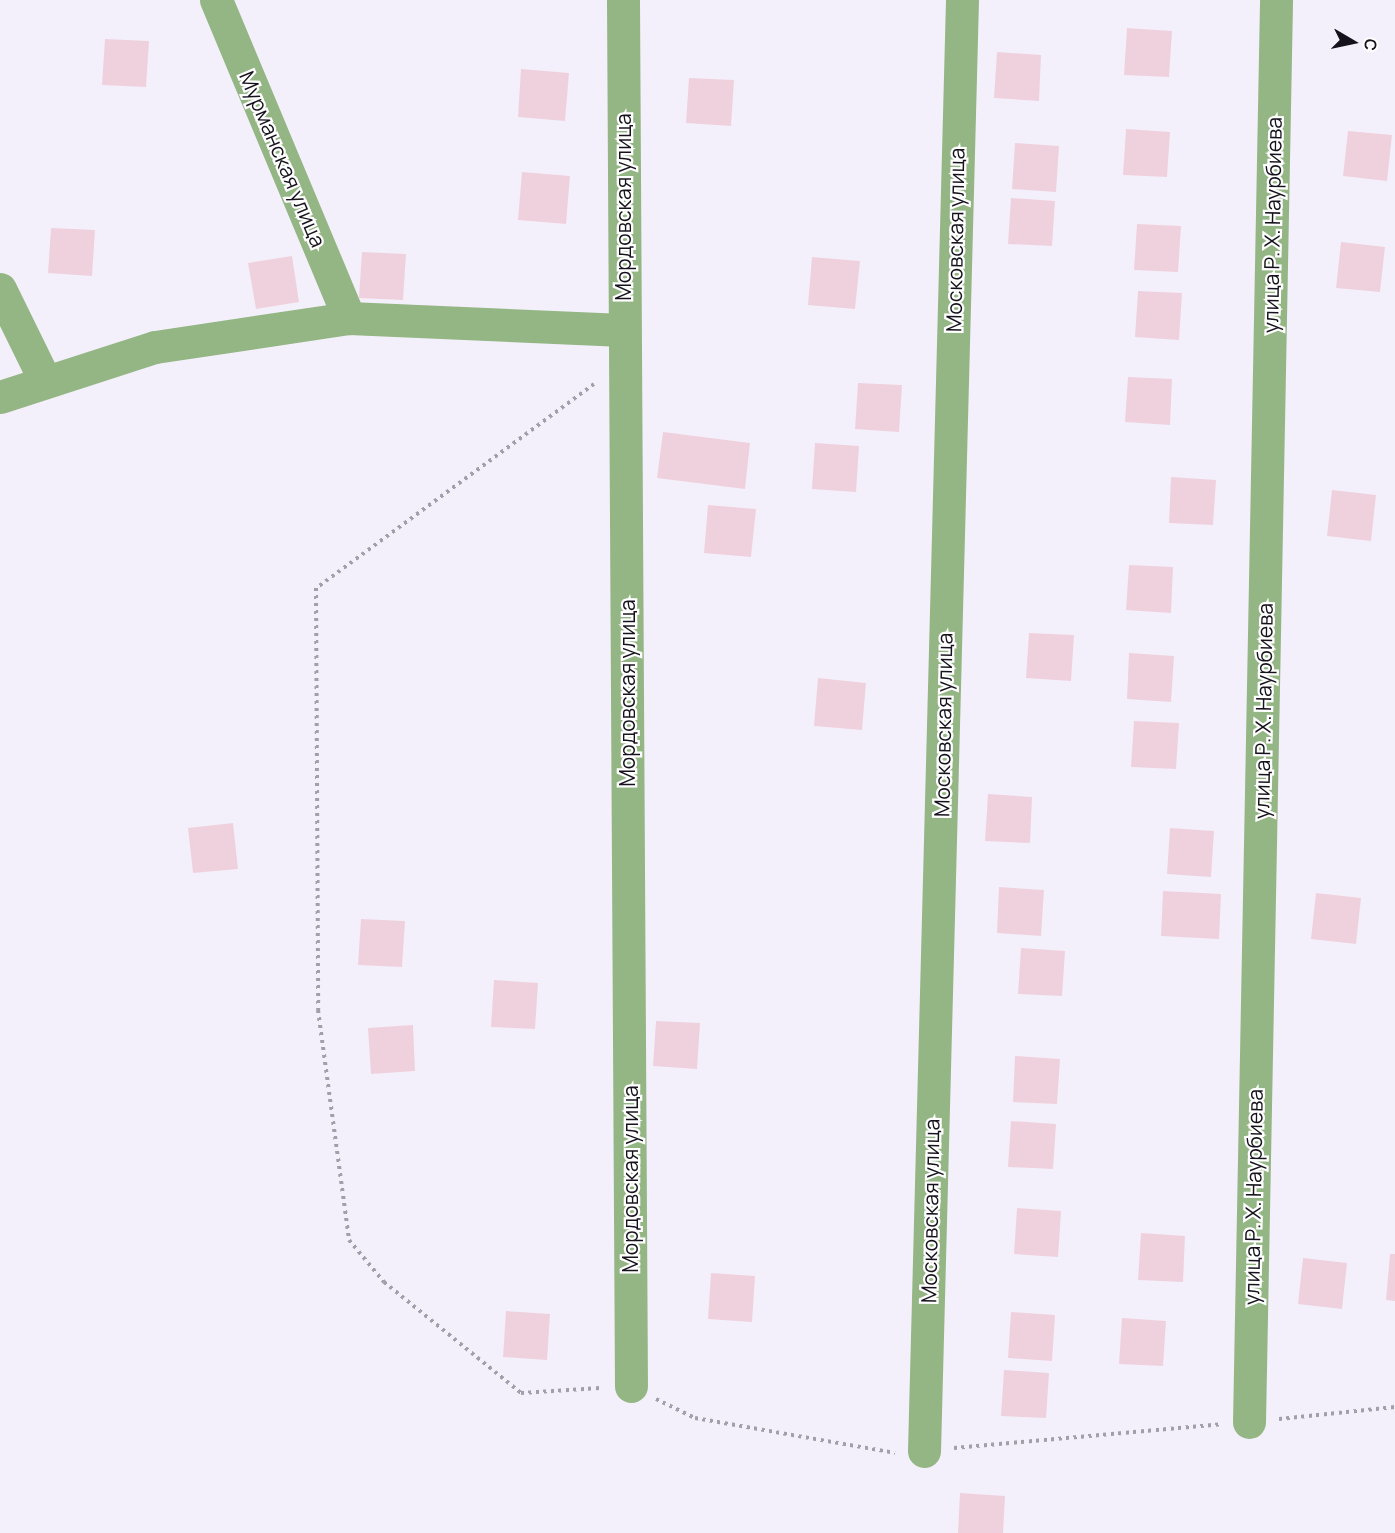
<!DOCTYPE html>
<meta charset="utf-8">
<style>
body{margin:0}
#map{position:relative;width:1395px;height:1533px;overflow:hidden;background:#f4f0fb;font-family:Manrope,sans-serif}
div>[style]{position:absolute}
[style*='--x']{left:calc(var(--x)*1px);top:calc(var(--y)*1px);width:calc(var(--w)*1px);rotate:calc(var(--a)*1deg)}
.building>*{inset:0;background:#efd1de}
.path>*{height:4px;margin-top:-2px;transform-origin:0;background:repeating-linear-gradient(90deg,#a39fa9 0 3px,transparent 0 7.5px)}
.minor>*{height:33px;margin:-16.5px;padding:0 16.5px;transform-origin:16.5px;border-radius:16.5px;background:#94b684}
span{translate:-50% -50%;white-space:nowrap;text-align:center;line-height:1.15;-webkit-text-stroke:4.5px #fff;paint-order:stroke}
.street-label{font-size:21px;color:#15121b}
.north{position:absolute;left:1323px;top:12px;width:60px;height:60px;-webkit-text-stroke:4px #fff;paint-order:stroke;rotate:99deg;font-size:16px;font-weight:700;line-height:24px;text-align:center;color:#15121b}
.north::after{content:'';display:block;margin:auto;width:21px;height:27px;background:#15121b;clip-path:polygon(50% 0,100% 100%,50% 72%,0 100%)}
</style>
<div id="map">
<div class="building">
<i style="clip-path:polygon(1127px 28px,1172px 31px,1169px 77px,1124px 75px)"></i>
<i style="clip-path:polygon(105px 39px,149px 41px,146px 87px,102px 85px)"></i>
<i style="clip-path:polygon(997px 52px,1041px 55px,1039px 101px,994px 98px)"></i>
<i style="clip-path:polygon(521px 69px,569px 73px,565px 121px,518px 117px)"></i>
<i style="clip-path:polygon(689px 78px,734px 80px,731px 126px,686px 123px)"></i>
<i style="clip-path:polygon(1126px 129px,1170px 132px,1167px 177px,1123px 175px)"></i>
<i style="clip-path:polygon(1348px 131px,1392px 135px,1387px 181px,1343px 176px)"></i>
<i style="clip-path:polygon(1015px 143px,1059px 146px,1056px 192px,1012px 189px)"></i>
<i style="clip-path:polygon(522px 172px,570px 176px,566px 224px,518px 220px)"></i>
<i style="clip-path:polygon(1011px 198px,1055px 201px,1052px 246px,1008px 244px)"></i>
<i style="clip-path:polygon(1137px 224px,1181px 226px,1178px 272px,1134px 270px)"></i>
<i style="clip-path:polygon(51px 228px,95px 230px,92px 276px,48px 273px)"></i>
<i style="clip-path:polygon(1341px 242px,1385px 247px,1380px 292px,1336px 288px)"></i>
<i style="clip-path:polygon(362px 252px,406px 254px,403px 300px,359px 298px)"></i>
<i style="clip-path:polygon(292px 256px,299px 302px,256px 309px,248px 263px)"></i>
<i style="clip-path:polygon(812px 257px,860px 261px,855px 309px,808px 305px)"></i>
<i style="clip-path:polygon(1138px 291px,1182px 293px,1179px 340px,1135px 337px)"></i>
<i style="clip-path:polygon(1128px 377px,1172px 379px,1170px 425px,1125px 422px)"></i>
<i style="clip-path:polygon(858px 383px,902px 385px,899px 432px,855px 429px)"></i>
<i style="clip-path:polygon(663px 432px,750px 443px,745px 489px,657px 478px)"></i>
<i style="clip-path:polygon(815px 443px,859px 446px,856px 492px,812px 489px)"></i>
<i style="clip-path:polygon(1171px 477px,1216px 480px,1213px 525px,1169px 523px)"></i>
<i style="clip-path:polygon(1332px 490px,1376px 495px,1371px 541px,1327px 536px)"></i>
<i style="clip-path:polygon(708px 505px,756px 509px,751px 557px,704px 553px)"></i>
<i style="clip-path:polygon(1129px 565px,1173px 567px,1171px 613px,1126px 610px)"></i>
<i style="clip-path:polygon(1029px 633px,1074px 635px,1071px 681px,1026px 678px)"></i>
<i style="clip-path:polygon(1129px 653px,1174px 656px,1171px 702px,1127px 699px)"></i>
<i style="clip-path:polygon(818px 678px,866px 683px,862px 730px,814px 726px)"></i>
<i style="clip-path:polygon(1134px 721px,1179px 723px,1176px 769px,1131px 767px)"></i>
<i style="clip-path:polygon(988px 794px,1032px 797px,1030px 843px,985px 841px)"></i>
<i style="clip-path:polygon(233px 823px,238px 869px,193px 873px,188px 828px)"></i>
<i style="clip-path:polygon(1170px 828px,1214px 831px,1211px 877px,1167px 874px)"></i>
<i style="clip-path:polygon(999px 887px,1044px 890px,1041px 936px,997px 933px)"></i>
<i style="clip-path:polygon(1163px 891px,1221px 894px,1219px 939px,1161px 936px)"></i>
<i style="clip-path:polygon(1316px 893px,1361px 898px,1356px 944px,1311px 939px)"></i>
<i style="clip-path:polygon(361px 919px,405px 921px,402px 967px,358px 965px)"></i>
<i style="clip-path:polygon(1021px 948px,1065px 951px,1062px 996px,1018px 994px)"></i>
<i style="clip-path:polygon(494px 980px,538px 983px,535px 1029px,491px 1027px)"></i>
<i style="clip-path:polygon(656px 1021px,700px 1023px,697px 1069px,653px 1066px)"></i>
<i style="clip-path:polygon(413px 1025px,415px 1071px,371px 1074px,368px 1028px)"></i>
<i style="clip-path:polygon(1015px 1056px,1060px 1059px,1057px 1104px,1013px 1102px)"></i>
<i style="clip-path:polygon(1011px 1121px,1056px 1124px,1053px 1169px,1008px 1167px)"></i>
<i style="clip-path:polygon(1017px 1208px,1061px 1211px,1058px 1257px,1014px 1254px)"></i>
<i style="clip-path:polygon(1141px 1233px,1185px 1236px,1183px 1282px,1138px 1280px)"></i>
<i style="clip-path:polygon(1390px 1254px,1395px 1254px,1395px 1301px,1386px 1300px)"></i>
<i style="clip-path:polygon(1303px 1258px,1347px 1263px,1342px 1309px,1298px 1304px)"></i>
<i style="clip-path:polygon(711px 1273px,755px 1276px,752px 1322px,708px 1319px)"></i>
<i style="clip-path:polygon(506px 1311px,550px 1314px,547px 1360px,503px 1357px)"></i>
<i style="clip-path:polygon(1011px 1312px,1055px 1315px,1052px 1361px,1008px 1358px)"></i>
<i style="clip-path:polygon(1122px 1318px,1166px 1321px,1163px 1366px,1119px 1364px)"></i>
<i style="clip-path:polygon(1004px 1370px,1049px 1373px,1046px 1418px,1001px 1416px)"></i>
<i style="clip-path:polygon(960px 1493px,1005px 1496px,1003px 1533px,958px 1533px)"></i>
</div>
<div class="path">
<i style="--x:594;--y:384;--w:345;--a:143.7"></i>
<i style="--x:316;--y:588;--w:422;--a:89.7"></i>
<i style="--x:318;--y:1010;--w:232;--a:82.3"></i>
<i style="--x:349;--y:1240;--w:55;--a:50.2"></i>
<i style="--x:384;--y:1282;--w:176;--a:39"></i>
<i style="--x:521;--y:1393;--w:79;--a:-3.6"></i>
<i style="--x:656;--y:1399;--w:43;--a:26"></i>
<i style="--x:695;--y:1418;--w:203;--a:9.9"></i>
<i style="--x:1279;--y:1419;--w:117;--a:-5.9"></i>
<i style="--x:954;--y:1448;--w:268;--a:-5.1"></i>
</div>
<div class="minor">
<i style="--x:216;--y:0;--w:345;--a:67.3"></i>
<i style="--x:623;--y:0;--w:1386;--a:89.67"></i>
<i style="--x:0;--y:289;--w:102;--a:63.9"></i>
<i style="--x:0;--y:397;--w:163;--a:-17.9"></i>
<i style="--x:155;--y:347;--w:196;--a:-8.5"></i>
<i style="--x:349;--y:318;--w:274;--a:2.5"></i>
<i style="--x:1249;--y:1422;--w:1422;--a:-88.91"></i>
<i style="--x:924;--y:1451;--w:1451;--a:-88.5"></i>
</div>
<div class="street-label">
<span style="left:283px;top:159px;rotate:67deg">Мурманская улица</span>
<span style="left:623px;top:207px;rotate:-90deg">Мордовская улица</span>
<span style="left:1272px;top:225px;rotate:-89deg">улица Р. Х. Наурбиева</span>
<span style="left:955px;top:240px;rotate:-89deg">Московская улица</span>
<span style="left:627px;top:693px;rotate:-90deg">Мордовская улица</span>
<span style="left:1263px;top:711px;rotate:-89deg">улица Р. Х. Наурбиева</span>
<span style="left:943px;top:725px;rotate:-89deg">Московская улица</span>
<span style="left:630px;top:1179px;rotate:-90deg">Мордовская улица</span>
<span style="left:1253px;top:1197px;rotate:-89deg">улица Р. Х. Наурбиева</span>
<span style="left:930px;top:1211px;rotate:-89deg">Московская улица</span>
</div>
<div class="north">С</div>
</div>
